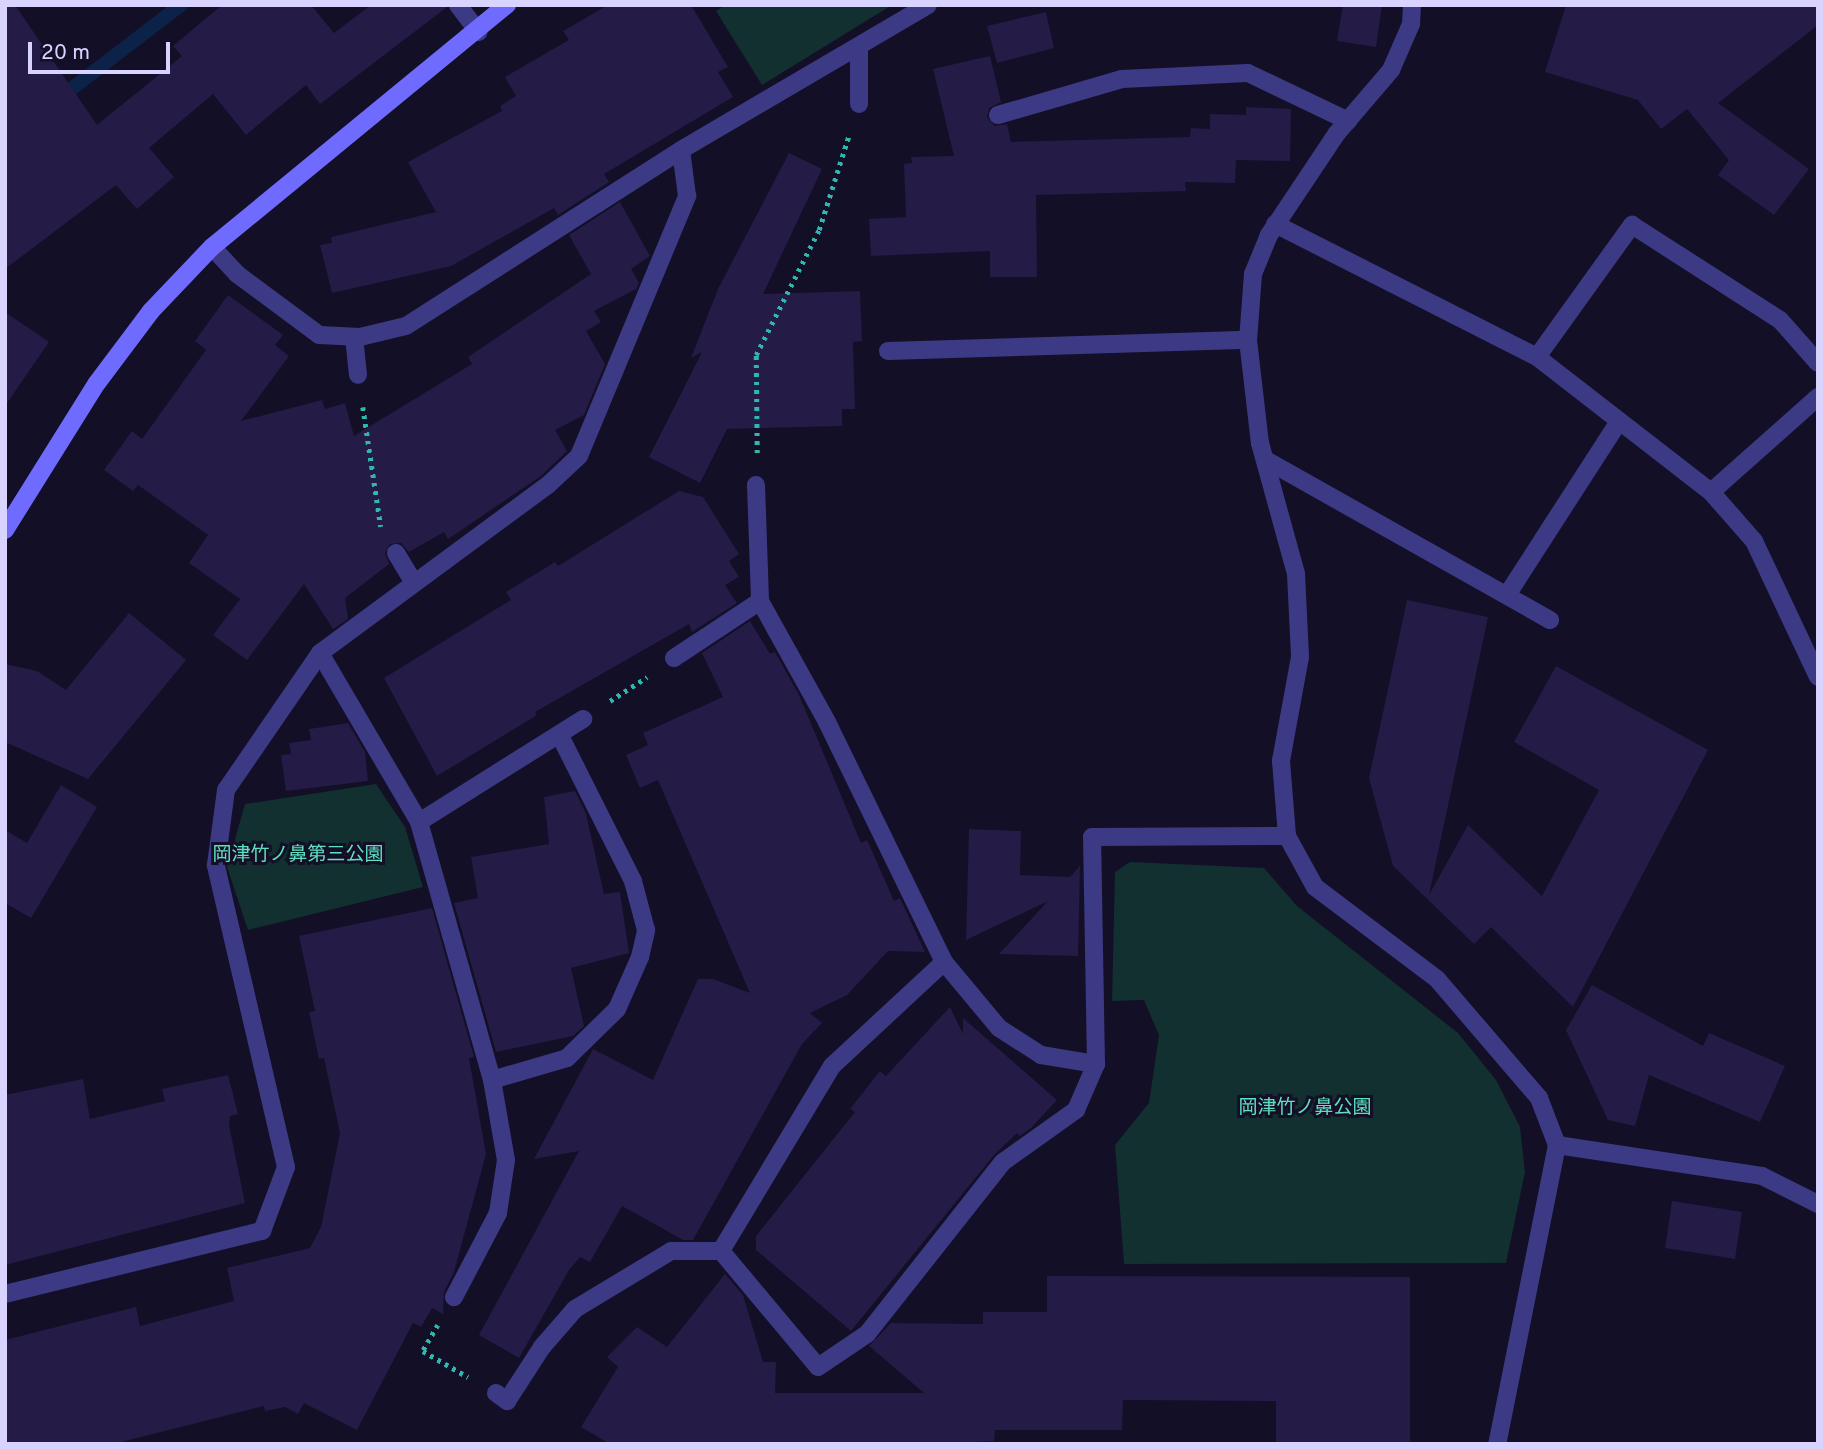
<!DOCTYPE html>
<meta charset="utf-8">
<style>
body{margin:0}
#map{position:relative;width:1823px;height:1449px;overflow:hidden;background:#130f26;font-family:Overpass,"Noto Sans JP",sans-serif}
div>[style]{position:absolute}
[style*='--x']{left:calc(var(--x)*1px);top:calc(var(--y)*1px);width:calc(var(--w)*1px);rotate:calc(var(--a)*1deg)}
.green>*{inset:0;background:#12302f}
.stream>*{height:14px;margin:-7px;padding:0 7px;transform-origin:7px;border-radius:7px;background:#0c2248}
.building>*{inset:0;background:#241b47}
.path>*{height:4.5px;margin-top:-2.25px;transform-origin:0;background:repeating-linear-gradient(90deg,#2fb8b0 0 3.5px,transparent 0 8.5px)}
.street>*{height:18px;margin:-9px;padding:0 9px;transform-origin:9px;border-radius:9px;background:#3d3a85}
.secondary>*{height:18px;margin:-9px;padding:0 9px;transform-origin:9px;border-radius:9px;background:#6f6bff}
span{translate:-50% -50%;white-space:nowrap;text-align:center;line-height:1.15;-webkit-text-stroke:6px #130f26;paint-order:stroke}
.park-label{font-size:19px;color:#5fe0c0}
.frame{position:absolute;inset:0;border:7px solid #d9d4ff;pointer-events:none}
.scale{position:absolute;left:28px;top:42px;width:142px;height:32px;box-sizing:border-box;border:4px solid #d9d4ff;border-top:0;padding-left:9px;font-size:21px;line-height:24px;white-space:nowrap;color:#d9d4ff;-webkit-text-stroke:5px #130f26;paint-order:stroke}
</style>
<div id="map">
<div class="green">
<i style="clip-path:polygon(725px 5px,892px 5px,762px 85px,716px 11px)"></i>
<i style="clip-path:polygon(376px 784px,405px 827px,423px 887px,248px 930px,227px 867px,245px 804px)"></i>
<i style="clip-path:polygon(1130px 862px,1264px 868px,1297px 906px,1458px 1033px,1496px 1080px,1520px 1127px,1525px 1172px,1506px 1263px,1124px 1264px,1115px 1145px,1149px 1103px,1159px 1035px,1144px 1000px,1112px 1001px,1115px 872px)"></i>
</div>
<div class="stream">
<i style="--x:57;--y:100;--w:156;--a:-37.5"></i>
</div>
<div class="building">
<i style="clip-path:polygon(5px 5px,15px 5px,97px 125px,182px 56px,173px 46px,222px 5px,311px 5px,334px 33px,371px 5px,447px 7px,320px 104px,306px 85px,246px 135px,213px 94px,149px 148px,174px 177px,137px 209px,116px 185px,5px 269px)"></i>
<i style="clip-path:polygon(608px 5px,691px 5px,728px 67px,718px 72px,733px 97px,604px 174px,609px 182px,558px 215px,554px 208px,451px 266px,332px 293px,320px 245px,332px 243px,331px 237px,436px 212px,408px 162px,502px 111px,500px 106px,516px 96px,505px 77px,569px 40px,563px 31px)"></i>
<i style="clip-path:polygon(1343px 5px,1382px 5px,1376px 47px,1337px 41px)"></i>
<i style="clip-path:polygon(1566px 5px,1818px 5px,1818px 25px,1718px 103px,1809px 169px,1774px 215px,1718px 175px,1729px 160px,1687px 109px,1661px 129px,1638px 100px,1545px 72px)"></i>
<i style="clip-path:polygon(1046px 12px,1054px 48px,997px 63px,987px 26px)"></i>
<i style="clip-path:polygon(990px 56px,1001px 102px,989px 108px,987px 117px,995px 126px,1007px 124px,1011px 142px,1190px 137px,1191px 128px,1210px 129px,1210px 114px,1246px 115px,1246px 107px,1291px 109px,1290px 161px,1236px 160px,1235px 183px,1185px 182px,1186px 191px,1036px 195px,1037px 277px,990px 277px,990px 251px,871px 256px,869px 219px,906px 217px,904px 164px,912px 163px,911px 157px,954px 156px,933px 69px)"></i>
<i style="clip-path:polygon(789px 153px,822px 169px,763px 294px,860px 291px,862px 341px,853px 342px,855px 409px,842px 409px,842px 426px,727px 429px,700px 483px,649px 457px,702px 352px,691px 358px,718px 289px)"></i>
<i style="clip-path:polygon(620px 202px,650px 256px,631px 269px,639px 283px,636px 289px,594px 311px,601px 322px,586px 331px,605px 364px,584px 415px,555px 430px,567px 451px,541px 476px,448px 539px,444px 532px,409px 552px,401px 543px,390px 544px,385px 553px,389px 564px,345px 598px,348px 619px,333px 629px,304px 584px,247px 660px,213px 635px,240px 599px,189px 563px,208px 535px,138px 485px,133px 491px,104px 470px,132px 431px,142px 439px,206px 350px,195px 341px,228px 295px,283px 335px,275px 345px,289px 356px,241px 421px,322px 400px,325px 409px,345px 403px,354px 436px,472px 364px,468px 357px,591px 274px,569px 235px)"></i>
<i style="clip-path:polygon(5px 312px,49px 342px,5px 406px)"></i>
<i style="clip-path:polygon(679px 491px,703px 497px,739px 554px,729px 561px,739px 577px,725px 585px,737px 603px,692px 632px,689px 624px,535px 712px,537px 715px,437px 776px,384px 678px,511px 600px,506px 592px,555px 562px,558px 566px)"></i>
<i style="clip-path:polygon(1407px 600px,1488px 617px,1429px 895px,1468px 825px,1542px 896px,1599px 790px,1514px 742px,1556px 666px,1708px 750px,1573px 1007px,1491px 927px,1474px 944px,1393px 866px,1369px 778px)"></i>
<i style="clip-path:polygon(129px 613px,186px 660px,88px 779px,5px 742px,5px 664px,37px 671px,66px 690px)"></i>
<i style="clip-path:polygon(750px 621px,770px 654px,775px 652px,799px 695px,861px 843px,867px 840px,894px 901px,900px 898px,925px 952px,888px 951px,847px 995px,810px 1013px,822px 1023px,802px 1044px,693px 1240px,683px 1240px,622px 1206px,590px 1262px,580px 1257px,569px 1270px,519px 1358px,479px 1335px,579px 1151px,534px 1159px,593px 1049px,653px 1080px,698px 979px,713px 979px,750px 993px,658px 780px,640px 788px,626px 755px,648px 745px,643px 733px,723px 697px,702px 653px)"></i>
<i style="clip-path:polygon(348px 723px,365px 752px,368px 781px,286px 791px,281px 755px,291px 754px,289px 743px,311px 740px,309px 729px)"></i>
<i style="clip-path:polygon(61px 785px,97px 807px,31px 918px,5px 903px,5px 830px,27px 843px)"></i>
<i style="clip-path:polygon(575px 791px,586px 814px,604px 894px,620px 892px,629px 953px,571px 968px,584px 1026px,573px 1036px,496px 1052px,454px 903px,478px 898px,471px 857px,549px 844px,544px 797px)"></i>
<i style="clip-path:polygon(969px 829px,1021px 831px,1020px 875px,1070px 877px,1080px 866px,1078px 956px,999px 954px,1048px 901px,966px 940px)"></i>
<i style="clip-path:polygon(432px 908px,474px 1057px,469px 1058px,486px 1154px,454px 1272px,444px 1292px,443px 1314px,432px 1308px,421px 1327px,413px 1323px,357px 1430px,304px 1403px,298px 1414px,285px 1407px,265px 1411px,264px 1406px,113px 1444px,5px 1444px,5px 1340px,136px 1307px,140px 1326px,234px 1301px,227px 1268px,310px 1248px,321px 1227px,340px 1133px,324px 1058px,319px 1059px,309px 1012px,315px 1011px,299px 936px)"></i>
<i style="clip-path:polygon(1592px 985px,1703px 1046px,1709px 1033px,1785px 1066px,1760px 1122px,1649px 1075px,1635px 1126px,1608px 1120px,1566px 1030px)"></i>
<i style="clip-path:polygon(950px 1007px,963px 1034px,963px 1018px,1057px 1100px,1031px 1128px,1020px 1136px,1017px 1133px,994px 1155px,851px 1331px,756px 1250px,756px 1236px,855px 1112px,850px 1109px,880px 1071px,886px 1076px)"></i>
<i style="clip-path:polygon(228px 1075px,238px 1114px,230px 1116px,229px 1125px,245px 1203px,5px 1265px,5px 1095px,83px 1079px,90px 1119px,165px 1101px,162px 1089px)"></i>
<i style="clip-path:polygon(1672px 1201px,1742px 1212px,1735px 1259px,1665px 1248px)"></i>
<i style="clip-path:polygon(725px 1274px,743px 1295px,763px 1362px,776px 1362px,775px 1393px,924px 1393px,869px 1346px,891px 1323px,983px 1324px,983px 1312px,1047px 1312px,1047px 1276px,1410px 1277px,1410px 1444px,1276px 1444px,1276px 1401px,1123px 1400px,1122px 1430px,995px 1430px,994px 1441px,933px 1444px,610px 1444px,581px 1427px,618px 1367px,607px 1357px,637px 1327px,667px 1347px)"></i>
</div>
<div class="path">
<i style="--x:363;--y:407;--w:121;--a:81.5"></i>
<i style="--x:757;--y:453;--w:98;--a:-90.6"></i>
<i style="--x:756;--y:355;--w:140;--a:-63.3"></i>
<i style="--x:819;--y:230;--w:100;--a:-72.5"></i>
<i style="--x:610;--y:701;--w:44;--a:-33"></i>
<i style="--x:438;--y:1325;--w:30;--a:120"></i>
<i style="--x:423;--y:1351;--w:52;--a:30"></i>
</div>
<div class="street">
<i style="--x:458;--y:5;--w:34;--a:53"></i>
<i style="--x:1412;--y:5;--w:19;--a:93"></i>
<i style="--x:1411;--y:24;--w:50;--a:113.5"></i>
<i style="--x:1391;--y:70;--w:83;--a:130.6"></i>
<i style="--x:1337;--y:133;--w:123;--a:123.7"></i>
<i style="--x:1269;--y:235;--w:42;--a:112.3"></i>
<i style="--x:1253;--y:274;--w:66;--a:94.3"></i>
<i style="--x:1248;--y:340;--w:104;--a:83.4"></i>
<i style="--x:1260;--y:443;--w:136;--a:74.6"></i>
<i style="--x:1296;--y:574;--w:83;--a:87.2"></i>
<i style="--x:1300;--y:657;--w:106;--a:100.4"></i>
<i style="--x:1281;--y:761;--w:75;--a:85.4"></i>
<i style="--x:1287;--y:836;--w:58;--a:61.2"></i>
<i style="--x:1315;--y:887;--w:153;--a:37"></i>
<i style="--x:1437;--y:979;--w:157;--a:49.4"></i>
<i style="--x:1539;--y:1098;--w:50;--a:69"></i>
<i style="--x:1557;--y:1145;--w:305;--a:101.3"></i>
<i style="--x:859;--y:48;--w:56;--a:90"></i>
<i style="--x:998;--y:115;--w:129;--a:-16.2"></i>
<i style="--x:1122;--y:79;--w:126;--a:-2.7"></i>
<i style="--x:1248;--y:73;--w:111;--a:25.6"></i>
<i style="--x:1275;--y:224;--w:294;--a:26.9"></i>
<i style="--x:1537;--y:357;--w:220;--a:37.8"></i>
<i style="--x:1711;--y:492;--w:65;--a:48.7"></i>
<i style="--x:1754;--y:541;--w:150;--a:64.8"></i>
<i style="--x:212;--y:247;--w:37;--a:47"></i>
<i style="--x:237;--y:274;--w:102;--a:36.6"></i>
<i style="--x:319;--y:335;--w:41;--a:2.8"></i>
<i style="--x:360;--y:337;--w:47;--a:-13.4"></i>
<i style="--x:406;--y:326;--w:326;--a:-32.6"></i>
<i style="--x:681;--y:150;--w:286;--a:-30.4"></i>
<i style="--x:354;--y:337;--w:38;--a:84"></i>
<i style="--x:888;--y:351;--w:360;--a:-1.8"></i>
<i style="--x:1537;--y:357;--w:163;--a:-54.3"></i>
<i style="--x:1632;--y:225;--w:176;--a:32.7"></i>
<i style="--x:1780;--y:320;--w:57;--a:48.5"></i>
<i style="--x:1266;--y:460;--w:326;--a:29.4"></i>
<i style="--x:756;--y:485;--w:116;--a:88"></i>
<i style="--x:760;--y:601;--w:138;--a:61"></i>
<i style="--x:827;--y:722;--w:267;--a:64"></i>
<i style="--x:944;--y:962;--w:153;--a:137.1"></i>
<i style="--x:832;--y:1066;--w:216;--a:121"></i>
<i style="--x:721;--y:1251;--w:151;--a:50.1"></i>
<i style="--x:818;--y:1367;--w:59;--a:-34"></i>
<i style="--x:867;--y:1334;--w:219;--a:-51.7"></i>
<i style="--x:1003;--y:1162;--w:90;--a:-35.5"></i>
<i style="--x:1076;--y:1110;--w:50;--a:-66.5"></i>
<i style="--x:1096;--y:1064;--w:227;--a:-91"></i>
<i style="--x:1092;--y:837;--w:195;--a:-0.3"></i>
<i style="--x:1711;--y:492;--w:143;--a:-41.6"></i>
<i style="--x:396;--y:553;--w:35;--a:59"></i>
<i style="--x:1507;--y:595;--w:207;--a:-57.2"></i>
<i style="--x:320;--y:653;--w:196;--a:59.6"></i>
<i style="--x:419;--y:822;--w:268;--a:74.2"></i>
<i style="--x:492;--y:1080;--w:81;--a:80.1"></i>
<i style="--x:506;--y:1160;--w:54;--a:98.6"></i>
<i style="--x:498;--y:1213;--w:95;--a:117.6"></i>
<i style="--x:674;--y:658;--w:103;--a:-33.5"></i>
<i style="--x:419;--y:822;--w:194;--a:-32.1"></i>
<i style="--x:944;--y:962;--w:86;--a:50.2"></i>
<i style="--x:999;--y:1028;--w:50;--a:32.7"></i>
<i style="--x:1041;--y:1055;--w:56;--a:9.3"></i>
<i style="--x:492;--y:1080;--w:78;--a:-16.3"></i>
<i style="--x:567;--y:1058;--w:70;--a:-44.4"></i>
<i style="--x:617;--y:1009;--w:57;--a:-66.1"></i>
<i style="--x:640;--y:957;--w:28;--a:-77"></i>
<i style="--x:646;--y:930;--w:51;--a:-104.9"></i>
<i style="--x:633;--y:881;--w:162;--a:-116.7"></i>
<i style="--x:1557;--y:1145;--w:207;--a:8.6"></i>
<i style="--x:1762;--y:1176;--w:63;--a:26.6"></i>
<i style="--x:5;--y:1294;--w:265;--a:-13.8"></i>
<i style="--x:262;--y:1231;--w:68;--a:-69.4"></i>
<i style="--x:286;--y:1167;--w:310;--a:-103.1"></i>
<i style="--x:216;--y:865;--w:76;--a:-82.4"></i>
<i style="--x:226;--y:790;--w:166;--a:-55.5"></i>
<i style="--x:320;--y:653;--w:283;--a:-36.4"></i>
<i style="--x:548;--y:485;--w:42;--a:-43.1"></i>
<i style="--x:579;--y:456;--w:282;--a:-67.4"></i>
<i style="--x:687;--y:196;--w:46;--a:-97.4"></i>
<i style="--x:496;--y:1393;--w:14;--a:36"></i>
<i style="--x:507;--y:1401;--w:64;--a:-57.1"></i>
<i style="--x:542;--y:1347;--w:50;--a:-49"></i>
<i style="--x:575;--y:1309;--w:112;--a:-31.1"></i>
<i style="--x:671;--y:1251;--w:50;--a:0"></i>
</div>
<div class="secondary">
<i style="--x:5;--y:530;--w:173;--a:-58"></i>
<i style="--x:97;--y:383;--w:90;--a:-53.1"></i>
<i style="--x:151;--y:311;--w:88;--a:-46.4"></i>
<i style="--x:212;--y:247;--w:382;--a:-39.4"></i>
</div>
<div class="park-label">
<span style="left:298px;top:856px">岡津竹ノ鼻第三公園</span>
<span style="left:1305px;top:1109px">岡津竹ノ鼻公園</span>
</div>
<div class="frame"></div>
<div class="scale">20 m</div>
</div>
